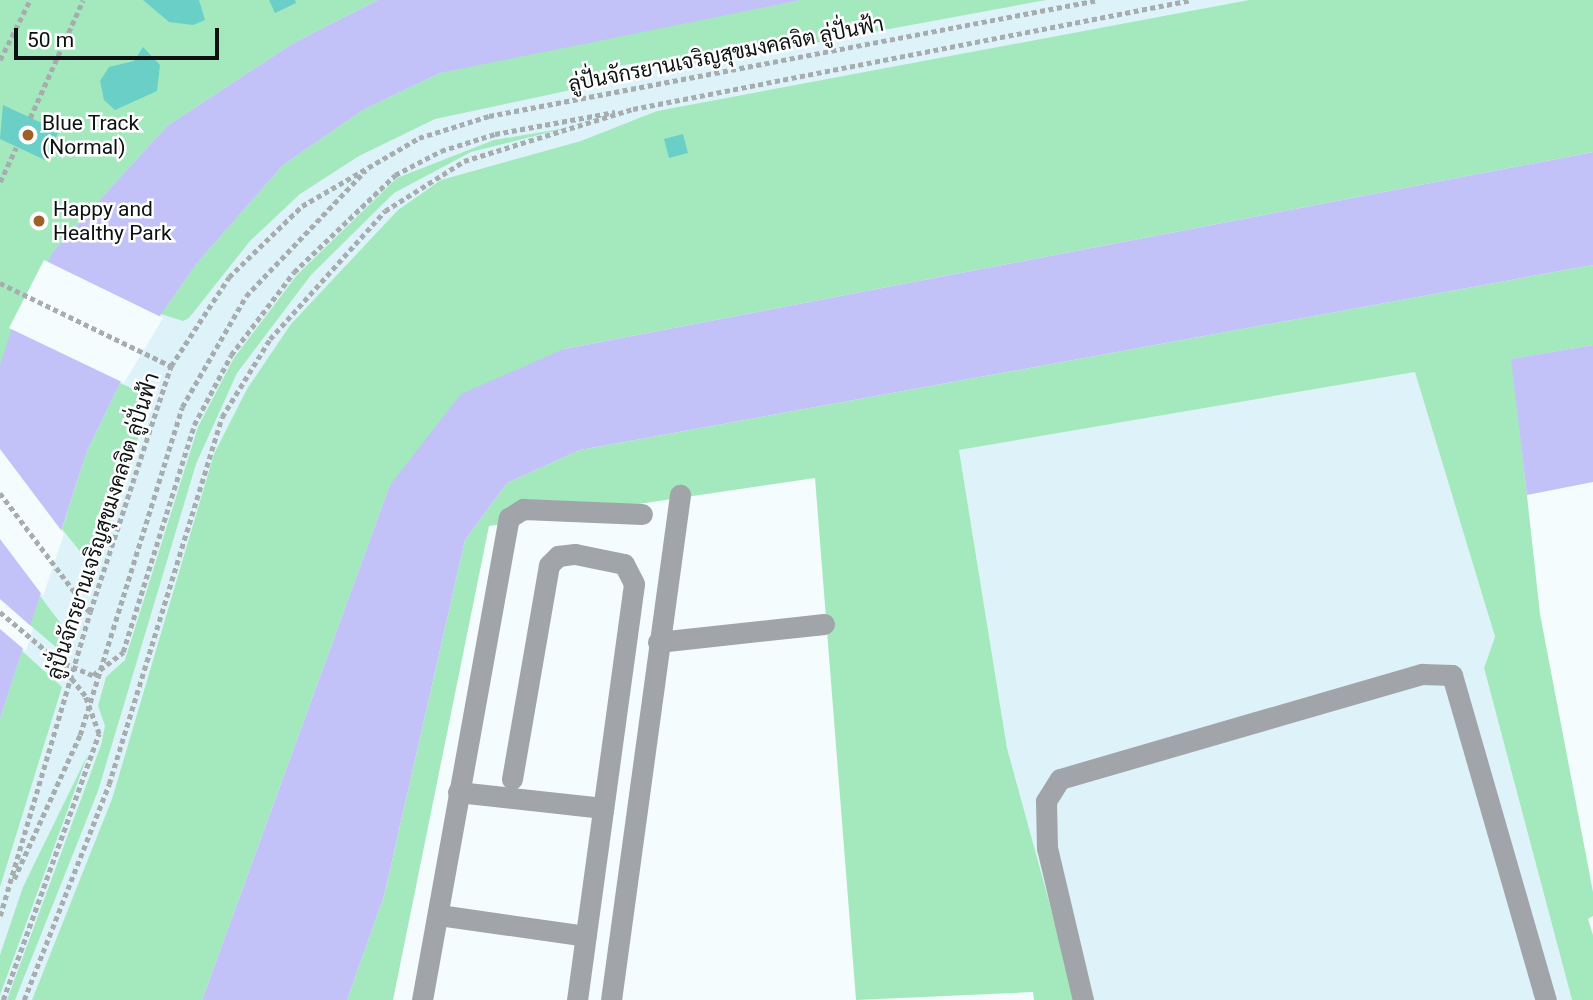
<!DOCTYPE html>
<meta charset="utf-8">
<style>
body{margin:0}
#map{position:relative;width:1593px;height:1000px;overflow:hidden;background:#f5fcfe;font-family:Roboto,Sarabun,sans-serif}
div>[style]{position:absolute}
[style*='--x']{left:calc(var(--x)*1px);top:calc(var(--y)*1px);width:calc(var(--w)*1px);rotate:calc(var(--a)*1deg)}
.built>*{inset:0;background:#ddf2f9}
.green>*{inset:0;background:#a4e9bd}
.water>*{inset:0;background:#c2c1f8}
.pier>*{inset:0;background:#f5fcfe}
.building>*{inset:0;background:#69cfc7}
.path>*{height:4.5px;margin-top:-2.25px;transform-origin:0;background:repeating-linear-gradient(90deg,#a7adae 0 5px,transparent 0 8.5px)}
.minor>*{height:21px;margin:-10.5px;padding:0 10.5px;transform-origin:10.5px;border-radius:10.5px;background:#a1a4a8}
.path-bridge>*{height:4.5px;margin-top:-2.25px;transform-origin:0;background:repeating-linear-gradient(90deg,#a7adae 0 5px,transparent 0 8.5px)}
.dots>*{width:19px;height:19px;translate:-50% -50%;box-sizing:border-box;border:4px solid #fff;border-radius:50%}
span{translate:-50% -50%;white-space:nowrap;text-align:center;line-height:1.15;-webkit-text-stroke:5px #fff;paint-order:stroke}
.street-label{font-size:21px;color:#0d1112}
.poi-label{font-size:21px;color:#0d1112}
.left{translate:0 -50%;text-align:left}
.scale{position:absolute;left:14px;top:28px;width:205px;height:32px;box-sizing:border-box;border:4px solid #0d1112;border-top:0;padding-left:9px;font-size:21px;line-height:24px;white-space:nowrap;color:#0d1112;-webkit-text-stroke:5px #fff;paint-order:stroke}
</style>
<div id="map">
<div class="built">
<i style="clip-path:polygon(0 0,1593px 0,553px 263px,121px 1000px,0 1000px)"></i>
<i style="clip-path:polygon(1416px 372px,1495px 638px,1484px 668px,1572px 1000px,1076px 1000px,1007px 748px,959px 450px)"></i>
</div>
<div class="green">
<i style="clip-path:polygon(0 0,378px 0,292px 44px,167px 126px,54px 250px,0 392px)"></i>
<i style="clip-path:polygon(801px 0,1046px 0,657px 72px,654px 60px,619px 66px,622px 79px,435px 119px,359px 156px,300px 194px,250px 241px,189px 318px,183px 321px,161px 314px,197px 263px,283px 165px,363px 110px,440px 73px,489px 61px)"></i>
<i style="clip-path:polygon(1249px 0,1593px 0,1593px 152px,564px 349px,390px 485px,202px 1000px,32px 1000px,112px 799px,214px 454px,247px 389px,291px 324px,398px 210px,441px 180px,581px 141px,657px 111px)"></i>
<i style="clip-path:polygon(566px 128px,471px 152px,394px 193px,311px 275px,237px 373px,196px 464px,98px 791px,15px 1000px,7px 1000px,101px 745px,105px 726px,98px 706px,106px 677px,125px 660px,198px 427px,234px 358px,297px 275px,397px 178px,494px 140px)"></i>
<i style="clip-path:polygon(1593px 265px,1593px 345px,1512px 359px,1540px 614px,1593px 892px,1593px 916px,1588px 919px,1593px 935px,1593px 1000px,1572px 1000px,1484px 668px,1495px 637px,1415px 372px,959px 450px,1007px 748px,1076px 1000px,1034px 1000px,1033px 992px,856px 1000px,815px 478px,489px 526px,393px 1000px,347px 1000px,384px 896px,465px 540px,507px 483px,580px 450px)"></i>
<i style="clip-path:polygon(120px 383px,142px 393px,148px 407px,110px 524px,87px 560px,62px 529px,87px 451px)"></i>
<i style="clip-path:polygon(40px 596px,65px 629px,64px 654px,30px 625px)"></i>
<i style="clip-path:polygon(22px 651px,62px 687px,0 887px,0 719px)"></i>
<i style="clip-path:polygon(88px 754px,0 995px,0 955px,23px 887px)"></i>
</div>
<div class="water">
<i style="clip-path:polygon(378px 0,801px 0,440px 73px,363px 110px,283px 165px,197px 263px,136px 350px,87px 451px,0 719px,0 365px,12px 328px,54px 250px,167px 126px,292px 44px)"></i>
<i style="clip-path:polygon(1593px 152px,1593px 265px,580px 450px,507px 483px,465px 540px,384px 896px,347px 1000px,202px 1000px,390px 485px,461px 394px,564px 349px)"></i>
<i style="clip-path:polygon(1593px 345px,1593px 482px,1527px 495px,1511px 359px)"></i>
</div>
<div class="pier">
<i style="clip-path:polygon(44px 260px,163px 318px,124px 383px,9px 328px)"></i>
<i style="clip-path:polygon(0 449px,64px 534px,43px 596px,0 539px)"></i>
<i style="clip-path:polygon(0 599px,33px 628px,26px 651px,0 629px)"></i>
</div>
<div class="building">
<i style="clip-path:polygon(143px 0,199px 0,205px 20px,193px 25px,169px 22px)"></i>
<i style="clip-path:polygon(269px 0,295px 0,296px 3px,275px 13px)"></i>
<i style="clip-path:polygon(143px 47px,160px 65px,157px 91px,115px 110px,104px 100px,100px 81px,109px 67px,134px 61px)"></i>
<i style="clip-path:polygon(3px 105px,59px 131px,45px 160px,0 139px)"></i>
<i style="clip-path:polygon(683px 134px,688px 153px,669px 158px,664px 139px)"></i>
</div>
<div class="path">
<i style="--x:0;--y:60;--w:67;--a:-63.4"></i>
<i style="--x:30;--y:118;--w:129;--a:-65.8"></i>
<i style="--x:395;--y:175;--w:52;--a:-27.6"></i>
<i style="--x:441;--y:151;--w:57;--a:-17.5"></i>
<i style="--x:495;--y:134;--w:122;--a:-10.4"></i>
<i style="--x:0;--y:182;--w:38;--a:-65"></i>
<i style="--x:0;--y:283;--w:190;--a:25.9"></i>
<i style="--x:0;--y:493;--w:148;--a:53"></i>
<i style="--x:0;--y:612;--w:75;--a:40.1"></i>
<i style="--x:14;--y:879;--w:158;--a:-65.4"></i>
<i style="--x:80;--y:735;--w:343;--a:-72.7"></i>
<i style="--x:182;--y:407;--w:128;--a:-60"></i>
<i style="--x:246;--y:296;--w:173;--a:-46.4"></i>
<i style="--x:0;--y:916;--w:317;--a:-73.5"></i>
<i style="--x:90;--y:612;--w:259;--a:-71.8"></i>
<i style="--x:171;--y:366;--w:106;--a:-56.9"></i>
<i style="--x:229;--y:277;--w:102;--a:-44.2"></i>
<i style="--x:302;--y:206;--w:135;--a:-30.2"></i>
<i style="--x:419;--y:138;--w:73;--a:-17.4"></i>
<i style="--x:489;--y:116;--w:620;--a:-10.78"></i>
<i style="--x:24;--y:1000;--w:232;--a:-68.5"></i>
<i style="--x:109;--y:784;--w:384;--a:-72.9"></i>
<i style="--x:222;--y:417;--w:92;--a:-58.4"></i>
<i style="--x:270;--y:339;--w:172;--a:-48.1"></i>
<i style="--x:385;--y:211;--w:93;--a:-32.3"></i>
<i style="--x:464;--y:161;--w:177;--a:-17.1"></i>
<i style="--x:633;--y:109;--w:569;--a:-11.05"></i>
</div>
<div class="minor">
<i style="--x:658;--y:642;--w:167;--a:-6.2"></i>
<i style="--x:512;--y:779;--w:217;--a:-80.2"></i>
<i style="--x:549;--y:565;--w:13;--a:-45"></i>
<i style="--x:558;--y:556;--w:17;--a:-7"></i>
<i style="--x:575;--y:554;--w:50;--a:11.5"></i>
<i style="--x:624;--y:564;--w:22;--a:63"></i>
<i style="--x:634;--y:584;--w:420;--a:97.8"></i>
<i style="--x:458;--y:792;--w:146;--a:6.3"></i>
<i style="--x:439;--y:915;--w:148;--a:8.1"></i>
<i style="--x:422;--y:1000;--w:490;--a:-79.8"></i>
<i style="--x:509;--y:518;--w:17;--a:-33"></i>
<i style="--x:523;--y:509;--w:119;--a:2.4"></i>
<i style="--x:611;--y:1000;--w:510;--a:-82.22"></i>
<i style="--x:1083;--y:1000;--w:156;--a:-103.3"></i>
<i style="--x:1047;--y:848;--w:47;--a:-91.2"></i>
<i style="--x:1046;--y:801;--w:26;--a:-58"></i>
<i style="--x:1060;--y:779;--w:377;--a:-16.2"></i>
<i style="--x:1422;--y:674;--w:30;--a:2"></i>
<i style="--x:1452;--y:675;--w:338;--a:73.9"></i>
</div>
<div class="path-bridge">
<i style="--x:57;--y:660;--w:39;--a:23"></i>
<i style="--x:93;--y:675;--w:38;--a:-37"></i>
<i style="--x:123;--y:652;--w:238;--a:-72.6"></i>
<i style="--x:194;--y:425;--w:79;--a:-62.1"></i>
<i style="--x:231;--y:355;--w:104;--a:-52.8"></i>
<i style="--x:294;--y:272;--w:140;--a:-43.8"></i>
<i style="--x:3;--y:1000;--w:283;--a:-70.2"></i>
<i style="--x:99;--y:734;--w:40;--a:-110.2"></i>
<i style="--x:85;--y:696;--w:39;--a:-128"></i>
</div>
<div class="dots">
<i style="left:28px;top:135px;background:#9f6028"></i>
<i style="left:39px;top:221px;background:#9f6028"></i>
</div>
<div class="street-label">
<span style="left:726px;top:54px;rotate:-11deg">ลู่ปั่นจักรยานเจริญสุขมงคลจิต ลู่ปั่นฟ้า</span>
<span style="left:103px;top:526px;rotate:-72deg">ลู่ปั่นจักรยานเจริญสุขมงคลจิต ลู่ปั่นฟ้า</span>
</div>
<div class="poi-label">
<span class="left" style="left:42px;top:135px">Blue Track<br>(Normal)</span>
<span class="left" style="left:53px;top:221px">Happy and<br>Healthy Park</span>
</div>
<div class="scale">50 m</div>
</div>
